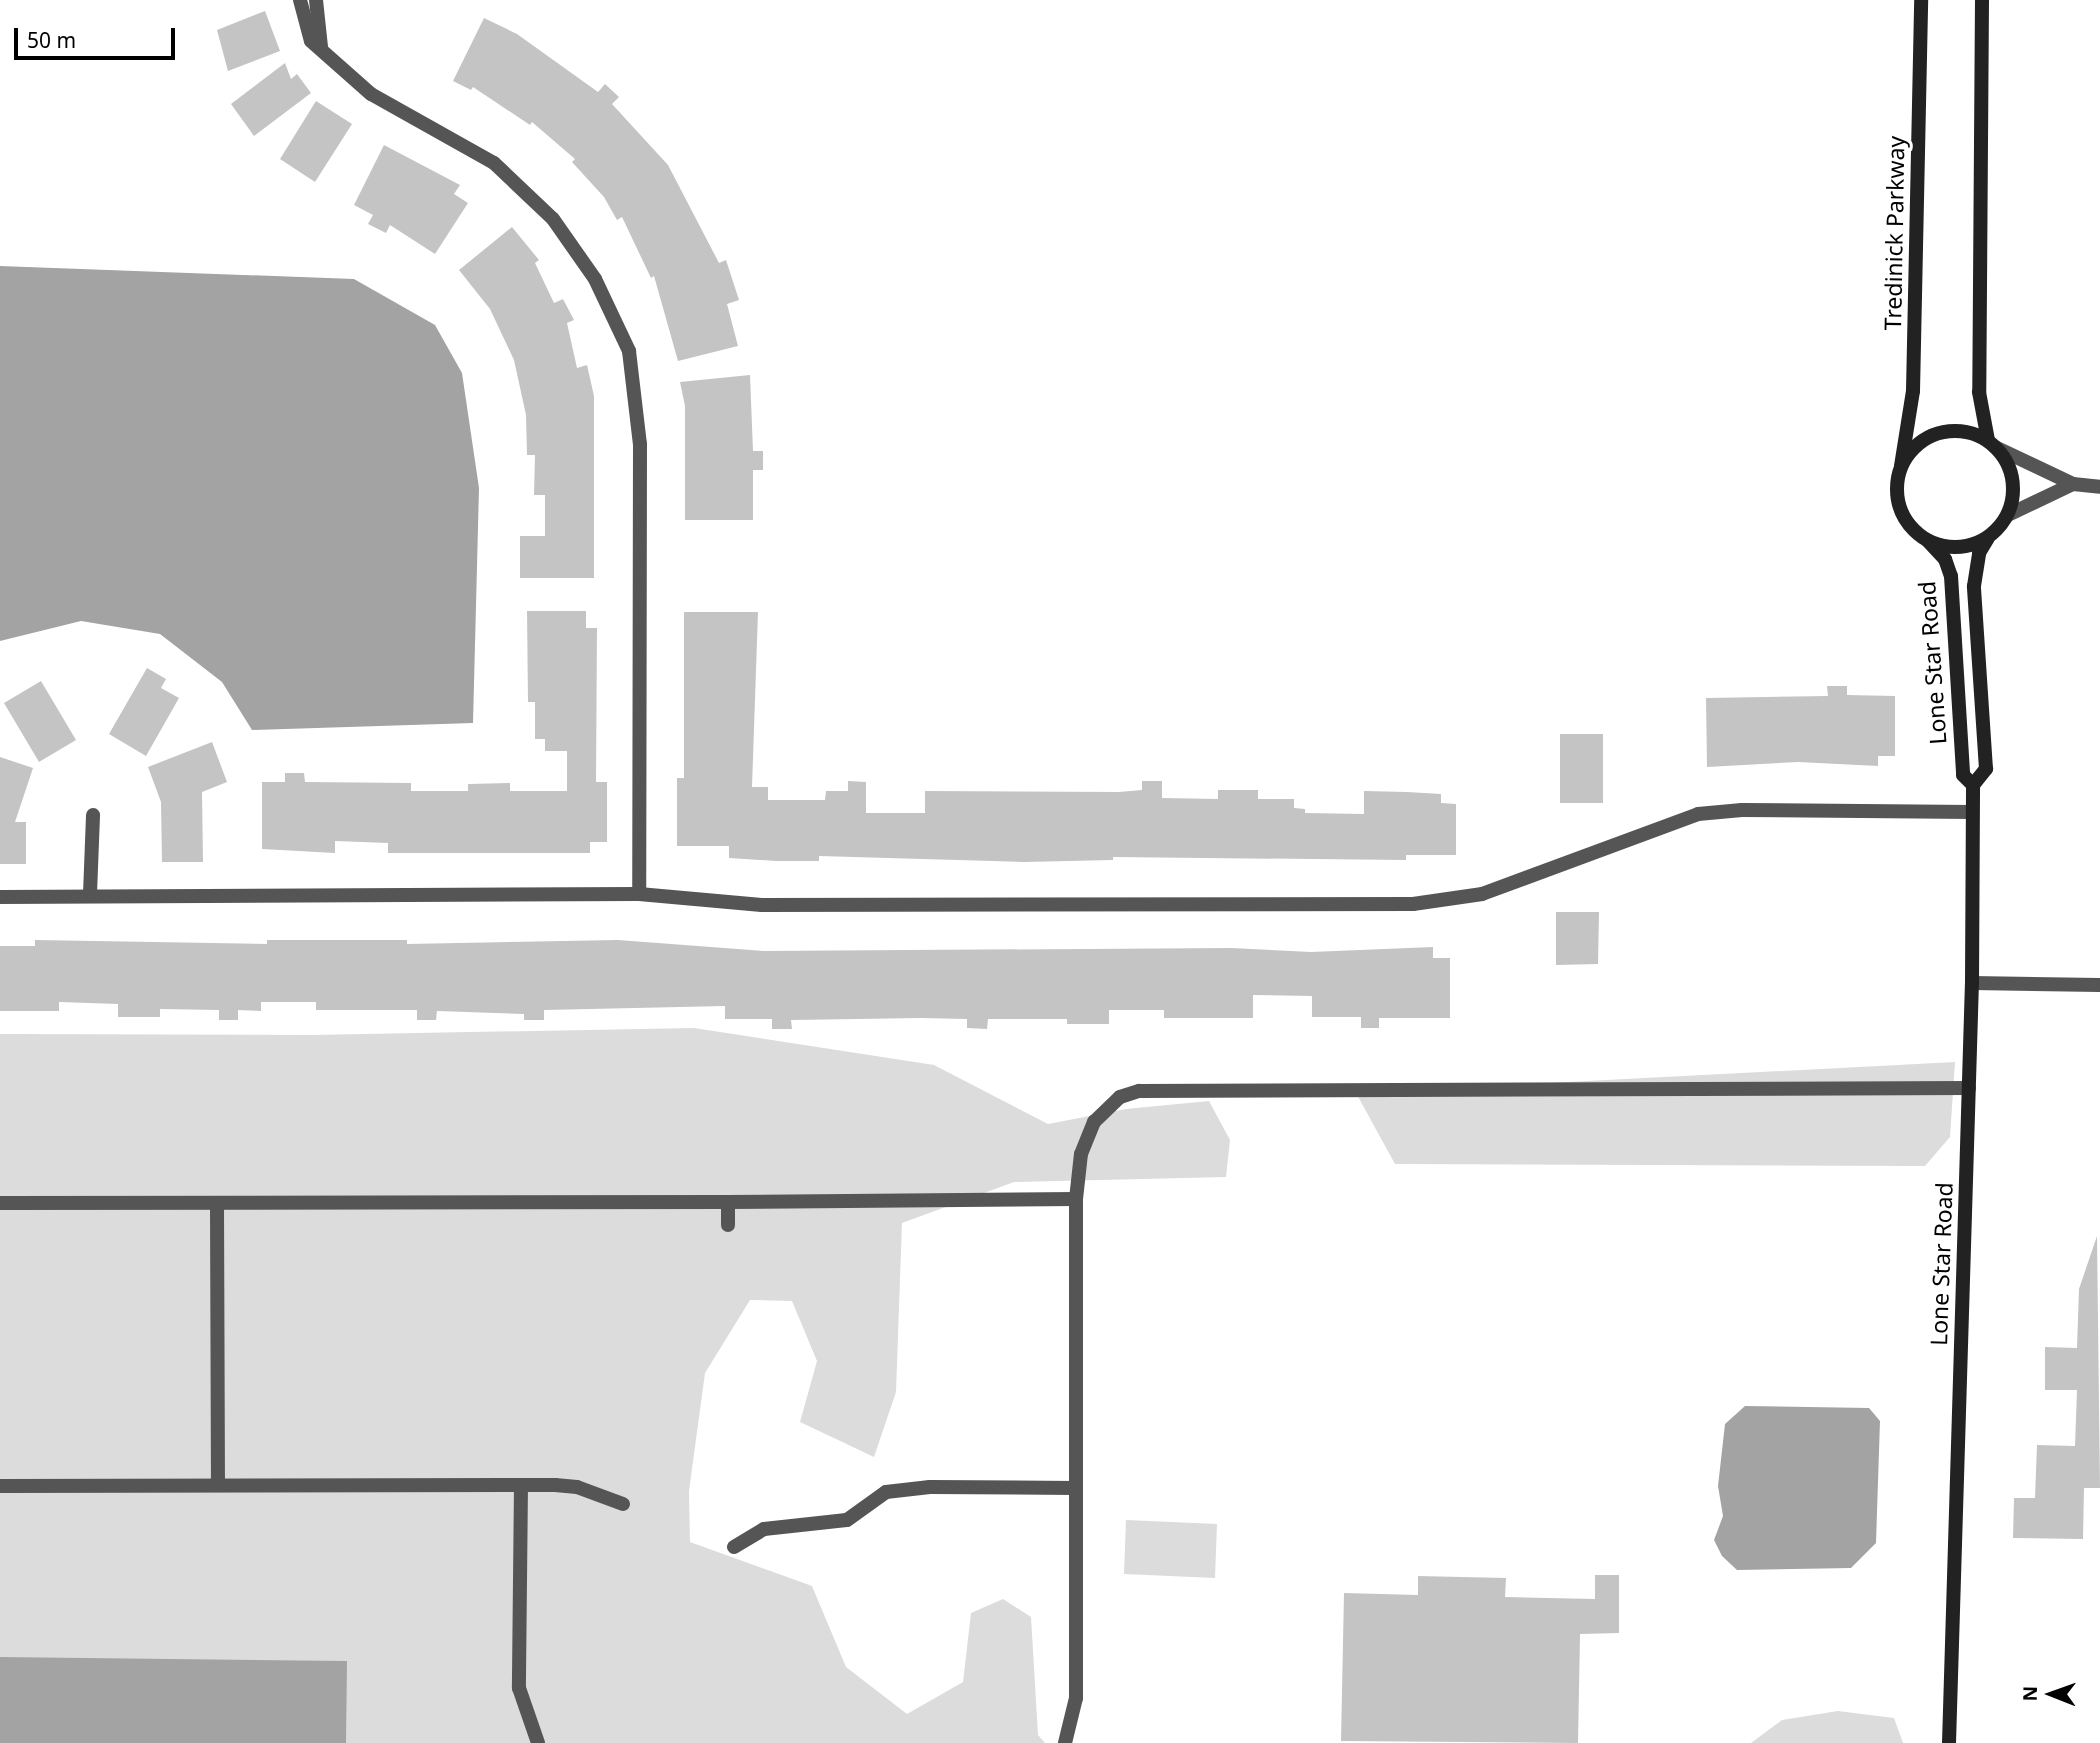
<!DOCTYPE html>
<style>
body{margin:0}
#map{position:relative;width:2100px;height:1743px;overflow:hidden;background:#fff;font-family:"Noto Sans",sans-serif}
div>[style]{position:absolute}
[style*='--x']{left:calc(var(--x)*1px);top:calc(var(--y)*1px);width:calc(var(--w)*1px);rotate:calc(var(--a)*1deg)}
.green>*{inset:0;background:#dcdcdc}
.water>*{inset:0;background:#a3a3a3}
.building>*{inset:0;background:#c4c4c4}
.street>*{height:14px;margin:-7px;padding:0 7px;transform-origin:7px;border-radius:7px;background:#555}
.secondary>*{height:14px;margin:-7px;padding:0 7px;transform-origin:7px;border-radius:7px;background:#222}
.secondary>.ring{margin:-7px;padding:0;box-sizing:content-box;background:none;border:14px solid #222;border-radius:50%}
span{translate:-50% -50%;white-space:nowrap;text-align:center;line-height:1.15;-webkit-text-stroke:6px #fff;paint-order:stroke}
.street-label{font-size:23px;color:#000}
.north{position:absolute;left:2016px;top:1659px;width:70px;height:70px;-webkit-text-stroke:5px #fff;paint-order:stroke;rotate:271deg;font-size:19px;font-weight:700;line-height:28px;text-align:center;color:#000}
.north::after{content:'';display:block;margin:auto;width:24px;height:32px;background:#000;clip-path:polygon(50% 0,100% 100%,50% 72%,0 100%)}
.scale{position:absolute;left:14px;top:28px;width:161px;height:32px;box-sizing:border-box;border:4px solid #000;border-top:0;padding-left:9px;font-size:21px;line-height:24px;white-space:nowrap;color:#000;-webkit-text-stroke:5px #fff;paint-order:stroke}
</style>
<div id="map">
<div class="green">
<i style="clip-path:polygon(694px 1028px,934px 1065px,1048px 1124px,1126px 1109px,1209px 1101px,1230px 1140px,1226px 1177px,1014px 1182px,902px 1223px,896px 1392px,874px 1457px,800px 1422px,817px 1361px,792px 1301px,750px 1300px,705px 1373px,689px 1491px,690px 1542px,812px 1586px,846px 1667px,907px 1714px,963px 1682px,971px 1613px,1003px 1599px,1031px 1617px,1038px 1735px,1045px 1743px,0 1743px,0 1034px,311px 1035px)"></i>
<i style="clip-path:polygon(1955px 1062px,1950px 1137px,1925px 1166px,1395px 1164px,1356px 1093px)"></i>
<i style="clip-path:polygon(1126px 1520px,1217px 1524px,1215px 1578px,1124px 1574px)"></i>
<i style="clip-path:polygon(1838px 1711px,1894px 1718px,1903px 1743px,1751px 1743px,1782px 1720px)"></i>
</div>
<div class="water">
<i style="clip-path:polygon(0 266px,354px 279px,435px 325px,462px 373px,479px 488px,473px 723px,252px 730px,222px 682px,160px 634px,81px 621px,0 641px)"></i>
<i style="clip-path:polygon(1745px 1406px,1869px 1408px,1880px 1421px,1876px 1543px,1851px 1568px,1737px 1570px,1722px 1556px,1714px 1540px,1723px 1516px,1718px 1486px,1725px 1424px)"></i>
<i style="clip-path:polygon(0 1657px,347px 1661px,346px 1743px,0 1743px)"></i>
</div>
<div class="building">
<i style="clip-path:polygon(265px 11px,280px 51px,228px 71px,217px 30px)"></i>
<i style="clip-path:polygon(484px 18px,517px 34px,598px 92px,605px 84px,619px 97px,612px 104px,668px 165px,719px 263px,726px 260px,739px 300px,727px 304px,738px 346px,678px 361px,654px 276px,651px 278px,622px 217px,617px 220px,604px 197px,572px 162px,575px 159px,532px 122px,530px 125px,473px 87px,471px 90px,453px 81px)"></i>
<i style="clip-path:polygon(285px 63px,291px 79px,297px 74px,311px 93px,254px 136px,231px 104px)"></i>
<i style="clip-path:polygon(316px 101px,352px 124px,315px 182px,280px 159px)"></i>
<i style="clip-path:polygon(384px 145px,460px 185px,454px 194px,468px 203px,435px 254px,390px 225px,386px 233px,368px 224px,373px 215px,354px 205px)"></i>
<i style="clip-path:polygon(512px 227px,539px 260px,535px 263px,554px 303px,563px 299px,574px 320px,567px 323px,577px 368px,587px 365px,594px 396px,594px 578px,520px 578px,520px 536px,545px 536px,545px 495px,534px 495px,535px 455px,527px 455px,526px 415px,514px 360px,490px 309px,459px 270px)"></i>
<i style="clip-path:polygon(750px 375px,753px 451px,763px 451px,763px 470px,753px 470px,753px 520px,685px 520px,685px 406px,680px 382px)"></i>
<i style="clip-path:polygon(527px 611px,586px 611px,586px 628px,597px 628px,596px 782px,607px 782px,607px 842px,590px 842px,590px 853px,388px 853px,388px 843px,335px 841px,335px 853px,262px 849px,262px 782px,285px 782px,285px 773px,304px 773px,305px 782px,411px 783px,411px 791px,468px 791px,468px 784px,510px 783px,510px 791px,567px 791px,567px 751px,545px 751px,545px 739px,535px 739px,535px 702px,528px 702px)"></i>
<i style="clip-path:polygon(684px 612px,758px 612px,752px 787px,768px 787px,768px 800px,825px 800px,826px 791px,848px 791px,848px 781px,866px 782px,866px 813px,925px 813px,925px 791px,1119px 792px,1142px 790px,1142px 781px,1162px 781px,1162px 798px,1218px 799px,1218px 790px,1258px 790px,1258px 799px,1294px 799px,1294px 808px,1305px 809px,1305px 813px,1364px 814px,1364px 791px,1407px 792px,1441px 794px,1441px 803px,1456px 804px,1456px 855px,1406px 855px,1406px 860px,1113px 857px,1113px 860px,1023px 862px,819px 856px,819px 861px,776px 861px,729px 858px,729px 846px,677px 846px,677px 778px,684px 778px)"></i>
<i style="clip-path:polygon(147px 668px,166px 679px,161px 688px,179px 698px,146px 756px,109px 734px)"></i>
<i style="clip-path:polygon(41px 681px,76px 740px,39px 762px,4px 703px)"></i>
<i style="clip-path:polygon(1827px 686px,1847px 686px,1847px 695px,1895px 696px,1895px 756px,1878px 756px,1878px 766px,1798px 762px,1707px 767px,1706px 698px,1828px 696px)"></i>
<i style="clip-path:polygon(1560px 734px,1603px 734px,1603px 803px,1560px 803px)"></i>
<i style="clip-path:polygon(212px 742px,227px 782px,202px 792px,203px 862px,162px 862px,161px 802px,148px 767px)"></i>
<i style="clip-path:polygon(0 757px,33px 768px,15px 822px,26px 822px,26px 864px,0 864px)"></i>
<i style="clip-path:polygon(1556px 912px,1599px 912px,1598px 964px,1556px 965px)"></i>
<i style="clip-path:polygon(35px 940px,267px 944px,267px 940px,407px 940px,407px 944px,618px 940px,764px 951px,1231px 948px,1311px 952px,1433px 947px,1433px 958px,1450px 958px,1450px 1018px,1379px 1018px,1379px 1028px,1361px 1028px,1361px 1017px,1312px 1017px,1312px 996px,1253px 995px,1253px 1018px,1164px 1018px,1164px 1010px,1109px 1010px,1109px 1024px,1067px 1024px,1067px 1019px,988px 1019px,987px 1029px,967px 1028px,967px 1019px,921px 1018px,791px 1020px,792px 1029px,772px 1029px,772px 1019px,725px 1019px,725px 1006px,544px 1010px,544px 1020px,524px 1020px,524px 1014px,437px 1011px,436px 1020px,417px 1020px,417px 1010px,316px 1010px,316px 1002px,261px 1002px,261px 1011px,238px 1010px,238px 1020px,219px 1020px,219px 1010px,160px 1009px,160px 1017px,118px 1017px,118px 1004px,59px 1002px,59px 1011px,0 1011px,0 946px,35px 946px)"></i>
<i style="clip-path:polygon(2097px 1236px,2100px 1488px,2084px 1488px,2083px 1539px,2013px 1538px,2014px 1498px,2035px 1498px,2037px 1445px,2075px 1446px,2077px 1390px,2045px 1390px,2045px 1347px,2077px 1348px,2079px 1289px)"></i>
<i style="clip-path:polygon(1595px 1575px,1619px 1575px,1619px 1633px,1580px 1634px,1578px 1743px,1341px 1741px,1344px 1593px,1418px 1595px,1418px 1576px,1506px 1578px,1505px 1597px,1595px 1599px)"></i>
</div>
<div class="street">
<i style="--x:300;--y:0;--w:42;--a:75"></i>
<i style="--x:311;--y:41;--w:80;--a:41.5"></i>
<i style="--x:371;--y:94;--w:141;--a:29.3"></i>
<i style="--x:494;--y:163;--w:81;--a:43.5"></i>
<i style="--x:553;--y:219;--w:73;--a:55"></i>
<i style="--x:595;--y:279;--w:80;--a:64.7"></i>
<i style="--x:629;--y:351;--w:94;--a:83.3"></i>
<i style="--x:640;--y:444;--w:450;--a:90.1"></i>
<i style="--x:316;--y:0;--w:47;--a:83.9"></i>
<i style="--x:1995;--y:447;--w:86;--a:25.4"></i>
<i style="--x:2073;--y:484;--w:27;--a:6"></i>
<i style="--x:2008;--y:515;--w:72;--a:-25.5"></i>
<i style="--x:90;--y:894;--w:79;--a:-87.8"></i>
<i style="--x:0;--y:897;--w:639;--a:-0.27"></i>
<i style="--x:639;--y:894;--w:123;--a:5.1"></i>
<i style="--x:762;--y:905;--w:651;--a:-0.09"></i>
<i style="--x:1413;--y:904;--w:70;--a:-8.2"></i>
<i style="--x:1482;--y:894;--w:230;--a:-20.3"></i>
<i style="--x:1698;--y:814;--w:44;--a:-5.2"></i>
<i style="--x:1742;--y:810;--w:230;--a:0.5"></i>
<i style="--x:1972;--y:983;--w:128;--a:0.9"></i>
<i style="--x:0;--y:1203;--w:728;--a:-0.08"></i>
<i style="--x:217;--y:1205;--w:280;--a:89.8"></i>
<i style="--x:728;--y:1225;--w:23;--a:-90"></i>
<i style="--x:728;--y:1202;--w:348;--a:-0.5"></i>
<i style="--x:521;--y:1485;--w:203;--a:90.6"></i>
<i style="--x:519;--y:1688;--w:58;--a:70.9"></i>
<i style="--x:0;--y:1486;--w:555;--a:-0.1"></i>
<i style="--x:555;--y:1485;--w:22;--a:5"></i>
<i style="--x:577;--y:1487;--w:49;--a:20.3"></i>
<i style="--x:734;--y:1547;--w:35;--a:-31"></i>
<i style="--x:764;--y:1529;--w:83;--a:-6.2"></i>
<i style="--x:847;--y:1520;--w:48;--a:-35.7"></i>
<i style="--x:886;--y:1492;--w:44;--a:-6.5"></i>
<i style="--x:930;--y:1487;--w:145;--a:0.4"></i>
<i style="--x:1065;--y:1743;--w:46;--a:-76.3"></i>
<i style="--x:1076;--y:1698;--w:499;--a:-90"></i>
<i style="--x:1076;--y:1199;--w:45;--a:-83.7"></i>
<i style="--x:1081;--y:1154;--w:35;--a:-68"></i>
<i style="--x:1094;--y:1122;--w:36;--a:-44"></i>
<i style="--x:1120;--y:1097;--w:20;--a:-18"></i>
<i style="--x:1139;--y:1091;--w:830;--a:-0.21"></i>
</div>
<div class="secondary">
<i style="--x:1982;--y:0;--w:392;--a:90.4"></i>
<i style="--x:1979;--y:392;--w:49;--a:79.4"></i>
<i class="ring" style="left:1897px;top:431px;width:102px;height:102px"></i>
<i style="--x:1901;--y:466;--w:76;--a:-80.9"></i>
<i style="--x:1913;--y:391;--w:391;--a:-88.8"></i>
<i style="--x:1928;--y:541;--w:25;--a:47"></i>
<i style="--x:1945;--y:559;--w:18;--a:71"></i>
<i style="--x:1951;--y:576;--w:199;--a:86.5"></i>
<i style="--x:1963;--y:775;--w:14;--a:45"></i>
<i style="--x:1973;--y:785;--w:21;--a:-51"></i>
<i style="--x:1986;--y:769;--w:183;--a:-93.8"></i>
<i style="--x:1974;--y:586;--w:33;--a:-81"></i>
<i style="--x:1979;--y:553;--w:17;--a:-59"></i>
<i style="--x:1949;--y:1743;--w:760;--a:-88.27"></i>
<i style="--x:1972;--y:983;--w:198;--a:-89.7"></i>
</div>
<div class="street-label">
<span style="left:1894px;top:233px;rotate:-89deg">Tredinick Parkway</span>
<span style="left:1932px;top:663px;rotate:-94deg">Lone Star Road</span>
<span style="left:1941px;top:1264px;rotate:-88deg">Lone Star Road</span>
</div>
<div class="north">N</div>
<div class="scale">50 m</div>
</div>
